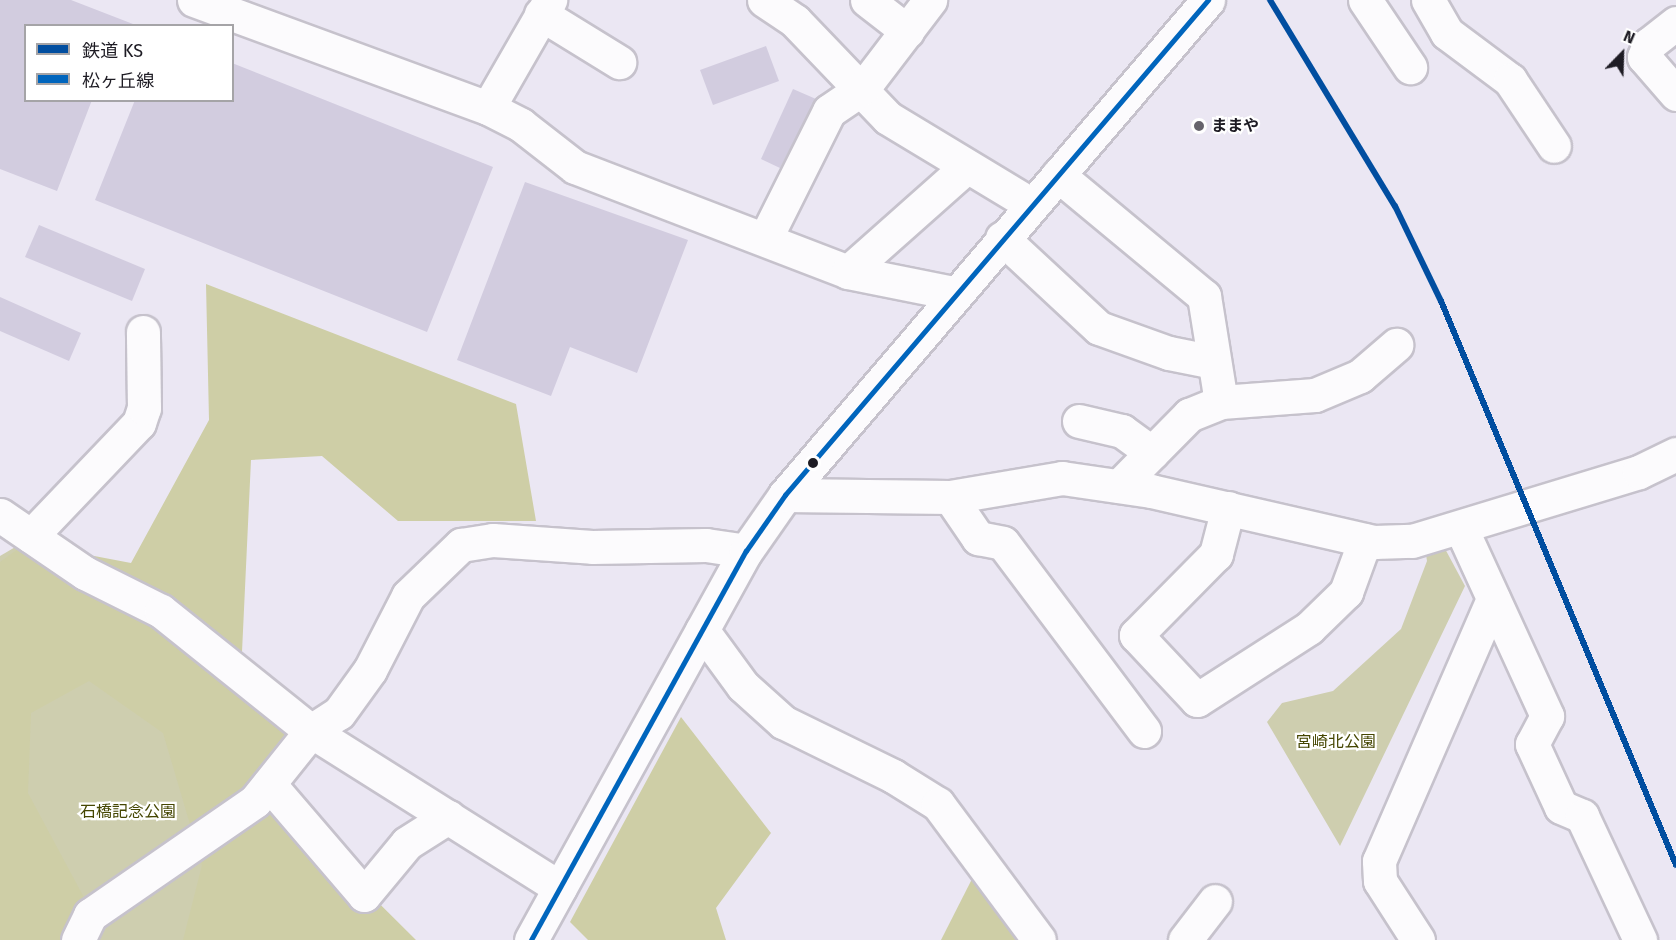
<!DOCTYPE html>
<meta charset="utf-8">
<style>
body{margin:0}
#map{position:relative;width:1676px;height:940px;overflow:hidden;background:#ebe7f3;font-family:"Fira Sans","Noto Sans JP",sans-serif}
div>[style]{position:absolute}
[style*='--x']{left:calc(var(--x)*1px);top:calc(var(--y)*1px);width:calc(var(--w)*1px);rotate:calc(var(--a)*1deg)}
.green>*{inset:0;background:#ceceaf}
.forest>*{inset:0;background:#cecea6}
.building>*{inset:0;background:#d2ccdf}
.roads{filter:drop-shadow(2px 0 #c6c2cc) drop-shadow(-2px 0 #c6c2cc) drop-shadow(0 2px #c6c2cc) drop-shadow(0 -2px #c6c2cc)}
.minor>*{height:33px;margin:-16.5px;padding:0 16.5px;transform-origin:16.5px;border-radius:16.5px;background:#fcfbfd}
.bus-1>*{height:4.5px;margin:-2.25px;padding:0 2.25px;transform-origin:2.25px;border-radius:2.25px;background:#0065bd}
.rail-1>*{height:6px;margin:-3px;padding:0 3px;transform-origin:3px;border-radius:3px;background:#014ea0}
.dots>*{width:16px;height:16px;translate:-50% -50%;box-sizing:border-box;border:3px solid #fff;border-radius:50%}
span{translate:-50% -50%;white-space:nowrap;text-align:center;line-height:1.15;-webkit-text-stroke:4.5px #fff;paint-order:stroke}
.poi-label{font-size:16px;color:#1e1c24;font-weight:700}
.left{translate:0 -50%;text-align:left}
.park-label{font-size:16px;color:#454602}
.legend{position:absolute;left:24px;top:24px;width:210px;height:78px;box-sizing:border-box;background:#fff;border:2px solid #a5a4a7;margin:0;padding:8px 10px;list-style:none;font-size:18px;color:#1e1c24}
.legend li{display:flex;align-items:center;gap:12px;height:30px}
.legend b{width:30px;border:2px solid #a5a4a7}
.north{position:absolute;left:1592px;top:24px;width:60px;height:60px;-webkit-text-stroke:4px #fff;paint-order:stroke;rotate:23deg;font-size:16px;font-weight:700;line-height:24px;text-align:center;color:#1e1c24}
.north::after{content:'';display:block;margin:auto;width:21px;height:27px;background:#1e1c24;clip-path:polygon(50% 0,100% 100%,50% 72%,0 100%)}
</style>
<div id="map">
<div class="green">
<i style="clip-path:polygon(1443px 545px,1465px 586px,1340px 846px,1267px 722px,1282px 703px,1333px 691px,1401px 629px,1427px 561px,1425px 548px)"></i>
<i style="clip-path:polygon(17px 546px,57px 573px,392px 940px,0 940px,0 556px)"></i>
</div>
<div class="forest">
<i style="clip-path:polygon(206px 284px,516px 404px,536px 521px,398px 521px,322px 456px,251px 460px,242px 652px,288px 738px,269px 794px,416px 940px,183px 940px,202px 865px,163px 733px,89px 681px,31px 713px,28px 793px,88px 905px,69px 940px,0 940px,0 562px,26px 543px,131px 563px,209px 420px)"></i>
<i style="clip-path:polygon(681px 717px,771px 833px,716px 908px,726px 940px,588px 940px,570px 922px)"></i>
<i style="clip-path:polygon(974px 875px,1029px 940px,941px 940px)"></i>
</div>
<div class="building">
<i style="clip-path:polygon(0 0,71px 0,133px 24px,26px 26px,26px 100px,92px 100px,57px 191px,0 169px)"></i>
<i style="clip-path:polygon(766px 46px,779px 81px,713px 105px,700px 70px)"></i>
<i style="clip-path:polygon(232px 63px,493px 167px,427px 332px,95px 200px,135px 100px,232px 100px)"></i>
<i style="clip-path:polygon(793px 89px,816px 99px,780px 168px,761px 159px)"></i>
<i style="clip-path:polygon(525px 182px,688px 240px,637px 373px,570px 347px,551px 396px,457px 360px)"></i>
<i style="clip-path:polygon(39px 225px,145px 269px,132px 301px,25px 257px)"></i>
<i style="clip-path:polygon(0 297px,81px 333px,69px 361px,0 331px)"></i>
</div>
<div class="roads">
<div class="minor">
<i style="--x:194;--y:0;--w:313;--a:20.2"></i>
<i style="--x:488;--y:108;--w:37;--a:27"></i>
<i style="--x:521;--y:125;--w:68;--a:37.9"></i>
<i style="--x:575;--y:167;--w:292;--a:21"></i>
<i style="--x:848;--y:272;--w:107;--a:11.3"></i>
<i style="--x:764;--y:0;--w:37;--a:34"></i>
<i style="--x:795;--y:21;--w:134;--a:46.2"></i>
<i style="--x:888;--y:118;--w:168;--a:31.1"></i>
<i style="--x:867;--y:0;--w:51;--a:37.8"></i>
<i style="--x:1365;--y:0;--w:81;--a:56.1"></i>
<i style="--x:1428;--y:0;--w:38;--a:60"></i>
<i style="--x:1447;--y:33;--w:79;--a:36.7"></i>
<i style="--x:1510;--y:80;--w:79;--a:56.3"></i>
<i style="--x:541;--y:14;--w:92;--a:31.6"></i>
<i style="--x:1676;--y:23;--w:34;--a:142"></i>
<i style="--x:1649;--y:44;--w:14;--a:111"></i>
<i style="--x:1644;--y:57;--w:49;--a:49.1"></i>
<i style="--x:488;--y:108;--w:125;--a:-60.1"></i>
<i style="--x:1058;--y:175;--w:190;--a:39.7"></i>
<i style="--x:1204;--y:296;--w:107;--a:80.9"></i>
<i style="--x:1002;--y:238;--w:132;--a:42.9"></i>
<i style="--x:1099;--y:328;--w:74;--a:19.7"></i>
<i style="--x:1169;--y:353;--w:46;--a:11.3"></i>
<i style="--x:765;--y:239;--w:143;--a:-63.4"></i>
<i style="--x:829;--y:111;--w:41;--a:-34.1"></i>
<i style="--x:863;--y:88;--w:111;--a:-52.7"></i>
<i style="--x:848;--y:272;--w:157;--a:-41.6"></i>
<i style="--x:1079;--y:421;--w:44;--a:13.1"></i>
<i style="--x:1122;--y:431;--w:37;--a:36"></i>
<i style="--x:1119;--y:486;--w:100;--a:-45.4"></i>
<i style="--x:1189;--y:415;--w:35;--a:-22"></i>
<i style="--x:1221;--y:402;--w:94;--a:-4.3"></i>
<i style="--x:1315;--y:395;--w:49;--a:-22.9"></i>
<i style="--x:1360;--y:376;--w:48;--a:-40.7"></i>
<i style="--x:785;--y:495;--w:165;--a:0.7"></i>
<i style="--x:950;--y:497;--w:114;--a:-9.6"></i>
<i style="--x:1062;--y:478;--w:90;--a:8.3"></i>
<i style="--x:1151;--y:491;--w:229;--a:12.9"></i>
<i style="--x:1374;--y:542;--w:38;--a:-2"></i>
<i style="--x:1412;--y:541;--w:237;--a:-16.9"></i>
<i style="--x:1639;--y:472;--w:41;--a:-25.9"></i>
<i style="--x:950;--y:497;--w:50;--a:55.7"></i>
<i style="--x:978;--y:538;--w:25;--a:11"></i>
<i style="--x:1003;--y:543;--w:235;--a:53.1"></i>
<i style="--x:1228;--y:508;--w:48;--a:104.6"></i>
<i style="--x:1216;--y:554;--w:114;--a:134.6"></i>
<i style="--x:1136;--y:635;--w:89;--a:46.8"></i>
<i style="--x:1197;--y:700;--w:133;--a:-32.7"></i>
<i style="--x:1309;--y:628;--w:52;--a:-44.2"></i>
<i style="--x:1346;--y:592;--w:55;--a:-69.9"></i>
<i style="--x:0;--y:515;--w:103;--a:34.3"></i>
<i style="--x:85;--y:573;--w:85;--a:26.6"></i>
<i style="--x:161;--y:611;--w:192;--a:38.7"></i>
<i style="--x:311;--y:731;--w:294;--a:32.2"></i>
<i style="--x:1461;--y:528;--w:207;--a:65.4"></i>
<i style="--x:1547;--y:716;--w:32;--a:118"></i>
<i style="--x:1532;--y:744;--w:69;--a:65.3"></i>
<i style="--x:1561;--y:807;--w:23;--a:23"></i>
<i style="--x:1582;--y:816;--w:137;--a:64.9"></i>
<i style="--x:31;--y:536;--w:156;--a:-46.3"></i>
<i style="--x:139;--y:423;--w:16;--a:-72"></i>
<i style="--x:144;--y:408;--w:76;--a:-90.8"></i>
<i style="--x:702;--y:630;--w:69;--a:53.8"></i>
<i style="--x:743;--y:686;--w:54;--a:42"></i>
<i style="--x:783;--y:722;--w:123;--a:26.1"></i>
<i style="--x:893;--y:776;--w:53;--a:31.9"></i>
<i style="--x:938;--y:804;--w:169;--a:53.4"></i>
<i style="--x:269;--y:784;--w:146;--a:49.4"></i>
<i style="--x:364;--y:895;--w:67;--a:-50.4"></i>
<i style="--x:407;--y:843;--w:49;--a:-32.4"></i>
<i style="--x:78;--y:940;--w:28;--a:-64"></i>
<i style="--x:90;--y:915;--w:201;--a:-34.6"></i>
<i style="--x:255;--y:801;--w:90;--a:-51.3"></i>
<i style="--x:311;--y:731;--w:33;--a:-33"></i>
<i style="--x:339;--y:713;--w:53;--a:-54.2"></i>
<i style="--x:370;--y:670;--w:83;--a:-62.8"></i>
<i style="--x:408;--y:596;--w:74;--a:-43.9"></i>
<i style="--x:461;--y:545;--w:32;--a:-9"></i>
<i style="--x:493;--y:540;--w:99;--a:4"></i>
<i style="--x:592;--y:547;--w:114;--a:-1"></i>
<i style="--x:706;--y:545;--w:40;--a:8.5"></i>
<i style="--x:531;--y:940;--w:444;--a:-61.1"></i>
<i style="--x:746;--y:551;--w:68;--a:-55.1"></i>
<i style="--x:785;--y:495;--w:651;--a:-49.48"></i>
<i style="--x:1185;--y:940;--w:49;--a:-52.4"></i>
<i style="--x:1418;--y:940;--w:70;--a:-122.8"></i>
<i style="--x:1380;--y:881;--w:20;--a:-93"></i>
<i style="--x:1379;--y:861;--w:286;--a:-66.5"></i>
</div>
</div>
<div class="bus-1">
<i style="--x:531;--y:940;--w:444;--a:-61.1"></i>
<i style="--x:746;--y:551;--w:68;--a:-55.1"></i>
<i style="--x:785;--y:495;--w:651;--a:-49.48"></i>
</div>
<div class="rail-1">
<i style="--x:1270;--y:0;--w:241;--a:58.8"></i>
<i style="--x:1395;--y:206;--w:106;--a:64.2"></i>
<i style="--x:1441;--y:301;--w:611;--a:67.38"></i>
</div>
<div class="dots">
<i style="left:1199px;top:126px;background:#66636c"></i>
<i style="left:813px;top:463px;background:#1e1c24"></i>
</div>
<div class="poi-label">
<span class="left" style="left:1211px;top:126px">ままや</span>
</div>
<div class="park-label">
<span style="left:1336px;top:742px">宮崎北公園</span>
<span style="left:128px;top:812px">石橋記念公園</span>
</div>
<ul class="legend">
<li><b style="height:8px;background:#014ea0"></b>鉄道 KS</li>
<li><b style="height:8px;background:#0065bd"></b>松ヶ丘線</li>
</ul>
<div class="north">N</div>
</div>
